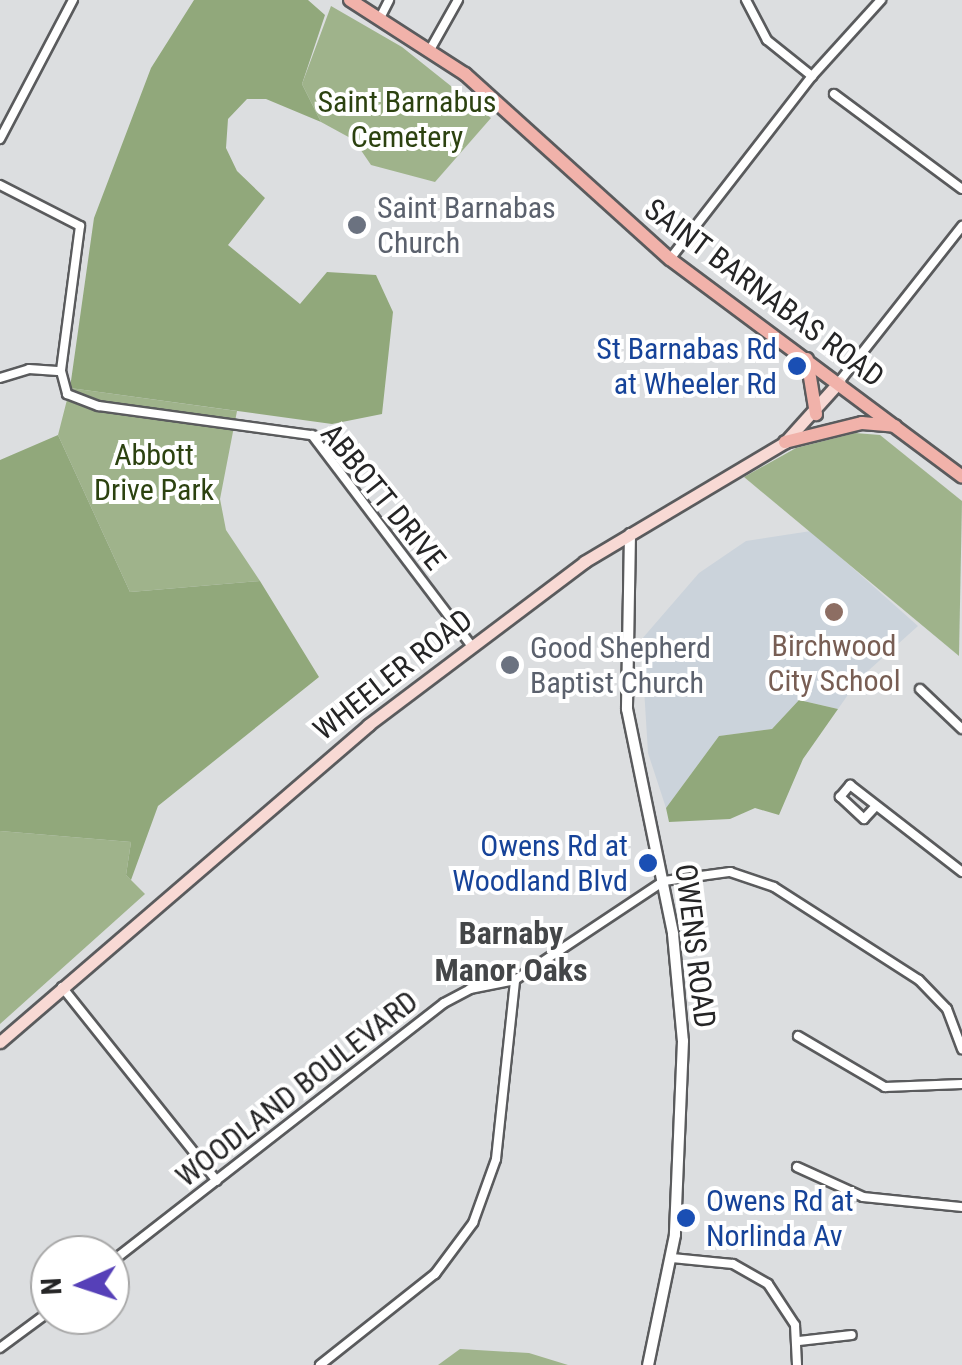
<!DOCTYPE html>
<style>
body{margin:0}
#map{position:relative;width:962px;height:1365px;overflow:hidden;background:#dcdee0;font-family:"Roboto Condensed",sans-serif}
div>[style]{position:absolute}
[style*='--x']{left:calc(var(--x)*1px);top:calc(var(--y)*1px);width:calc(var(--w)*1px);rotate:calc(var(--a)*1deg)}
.built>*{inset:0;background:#cbd3db}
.green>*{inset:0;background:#9fb38b}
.forest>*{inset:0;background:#91a87b}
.roads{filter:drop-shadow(2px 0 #5a5b5d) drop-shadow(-2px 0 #5a5b5d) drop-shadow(0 2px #5a5b5d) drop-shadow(0 -2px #5a5b5d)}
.minor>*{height:8px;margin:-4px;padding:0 4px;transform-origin:4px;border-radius:4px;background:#fff}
.tertiary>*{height:10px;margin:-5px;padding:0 5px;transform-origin:5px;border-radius:5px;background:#fff}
.secondary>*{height:11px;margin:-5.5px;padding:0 5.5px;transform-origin:5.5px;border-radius:5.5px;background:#f8d9d4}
.primary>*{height:12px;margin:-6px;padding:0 6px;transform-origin:6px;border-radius:6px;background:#f1b2aa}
.dots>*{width:28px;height:28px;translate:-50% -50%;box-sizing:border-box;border:5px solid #fff;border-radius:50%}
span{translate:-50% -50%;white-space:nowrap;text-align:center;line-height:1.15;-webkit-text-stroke:8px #fff;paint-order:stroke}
.park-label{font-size:30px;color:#2c4210}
.worship-label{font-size:30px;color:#5b616d}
.left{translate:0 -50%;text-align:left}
.street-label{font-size:30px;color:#252526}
.transit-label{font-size:30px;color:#164399}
.right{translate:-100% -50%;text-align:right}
.education-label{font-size:30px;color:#785e54}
.neighbourhood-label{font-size:32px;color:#444648;font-weight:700}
.north{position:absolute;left:30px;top:1235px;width:100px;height:100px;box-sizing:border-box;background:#fff;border:2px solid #a8a8a8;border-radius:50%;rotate:267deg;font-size:28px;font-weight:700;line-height:40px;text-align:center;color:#252526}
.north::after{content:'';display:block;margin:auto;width:35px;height:45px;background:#5640b8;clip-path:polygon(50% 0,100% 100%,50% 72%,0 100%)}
</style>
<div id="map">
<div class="built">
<i style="clip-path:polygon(811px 531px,918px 626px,859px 679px,838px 709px,799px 700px,772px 729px,719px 736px,666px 808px,648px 753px,641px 640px,699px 573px,746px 541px)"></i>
</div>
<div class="green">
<i style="clip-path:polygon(331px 6px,402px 47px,491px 118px,435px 182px,371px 165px,354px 140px,321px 122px,302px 84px)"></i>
<i style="clip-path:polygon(70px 388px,237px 411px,220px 499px,226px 530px,260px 581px,130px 592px,58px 435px)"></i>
<i style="clip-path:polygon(855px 433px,880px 435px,962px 501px,959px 656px,744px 477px,796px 448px)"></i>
<i style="clip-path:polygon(0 831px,131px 842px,126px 875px,145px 894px,0 1024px)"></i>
<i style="clip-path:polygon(460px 1349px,529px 1353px,568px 1365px,438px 1365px)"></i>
</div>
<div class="forest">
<i style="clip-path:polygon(194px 0,308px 0,325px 15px,302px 84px,321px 122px,266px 99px,247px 99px,228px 119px,226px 148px,237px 171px,265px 198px,228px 245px,300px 304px,327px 272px,376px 275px,393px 312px,382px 414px,332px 424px,70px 388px,94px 218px,151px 68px)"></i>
<i style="clip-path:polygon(58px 435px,130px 592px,260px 581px,319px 677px,158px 806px,131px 880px,126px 875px,131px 842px,0 831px,0 460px)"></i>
<i style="clip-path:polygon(799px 700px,838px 709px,803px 759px,779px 815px,755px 808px,730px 819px,669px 822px,666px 808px,719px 736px,772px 729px)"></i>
</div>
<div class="roads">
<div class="minor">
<i style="--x:746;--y:0;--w:45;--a:62.3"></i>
<i style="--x:767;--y:40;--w:58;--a:38.7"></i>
<i style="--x:380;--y:18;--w:20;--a:-63"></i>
<i style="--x:431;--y:48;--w:55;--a:-60.6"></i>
<i style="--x:834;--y:94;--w:159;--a:36.6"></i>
<i style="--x:0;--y:139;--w:157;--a:-62.3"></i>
<i style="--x:0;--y:185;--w:90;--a:27.1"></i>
<i style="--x:80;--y:226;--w:146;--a:97.5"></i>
<i style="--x:61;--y:371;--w:24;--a:75"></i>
<i style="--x:67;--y:394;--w:34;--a:21"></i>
<i style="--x:99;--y:406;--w:215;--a:7.8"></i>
<i style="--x:312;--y:435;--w:263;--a:52.9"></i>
<i style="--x:670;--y:259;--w:232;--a:-52.2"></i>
<i style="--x:812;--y:76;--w:103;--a:-47.8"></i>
<i style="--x:0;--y:378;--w:30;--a:-17"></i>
<i style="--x:29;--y:369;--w:32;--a:4"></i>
<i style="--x:839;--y:382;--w:199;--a:-51.7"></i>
<i style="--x:920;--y:689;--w:58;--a:43.6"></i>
<i style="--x:875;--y:807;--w:16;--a:133"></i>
<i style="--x:864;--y:819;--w:33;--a:-137"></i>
<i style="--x:840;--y:797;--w:16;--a:-50"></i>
<i style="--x:850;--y:785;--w:142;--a:37.8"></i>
<i style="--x:62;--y:987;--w:248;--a:51.4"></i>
<i style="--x:798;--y:1036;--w:101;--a:30.4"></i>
<i style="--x:885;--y:1087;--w:77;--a:-2.2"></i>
<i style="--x:797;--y:1167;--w:72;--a:24.4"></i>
<i style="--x:863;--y:1197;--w:100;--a:5.8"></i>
<i style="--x:672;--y:1258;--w:61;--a:5.6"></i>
<i style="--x:733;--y:1264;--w:40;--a:29.7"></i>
<i style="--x:768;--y:1284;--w:49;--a:56.6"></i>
<i style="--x:795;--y:1325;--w:40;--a:87.1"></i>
<i style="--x:110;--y:1263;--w:423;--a:-37.9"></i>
<i style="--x:444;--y:1003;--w:30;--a:-28"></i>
<i style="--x:470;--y:989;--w:46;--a:-11.3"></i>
<i style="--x:515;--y:980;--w:179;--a:-33.6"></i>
<i style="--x:664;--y:881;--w:67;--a:-7.8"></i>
<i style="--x:730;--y:872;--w:46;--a:18.8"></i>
<i style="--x:774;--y:887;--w:172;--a:32.7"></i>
<i style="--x:919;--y:980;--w:40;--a:46"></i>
<i style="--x:947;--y:1009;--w:43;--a:69.4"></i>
<i style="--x:799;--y:1341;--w:53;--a:-6.5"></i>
<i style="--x:0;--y:1348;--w:62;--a:-36.5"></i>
<i style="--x:320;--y:1365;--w:147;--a:-38.4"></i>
<i style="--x:435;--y:1274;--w:64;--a:-53.3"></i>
<i style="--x:473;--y:1223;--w:68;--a:-70.2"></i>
<i style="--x:496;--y:1159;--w:180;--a:-83.9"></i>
</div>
<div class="tertiary">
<i style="--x:630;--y:534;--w:175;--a:91"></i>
<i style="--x:627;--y:709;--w:230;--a:78.4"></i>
<i style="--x:673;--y:934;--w:107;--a:84.7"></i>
<i style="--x:683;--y:1041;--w:194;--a:92.4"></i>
<i style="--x:675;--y:1235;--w:133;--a:101.7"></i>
</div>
<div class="secondary">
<i style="--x:0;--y:1042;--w:486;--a:-40.7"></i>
<i style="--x:368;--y:725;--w:271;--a:-37"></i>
<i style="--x:584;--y:562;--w:234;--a:-30.8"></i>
<i style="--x:785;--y:442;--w:81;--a:-48"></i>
</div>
<div class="primary">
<i style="--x:350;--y:0;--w:137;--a:32.8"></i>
<i style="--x:465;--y:74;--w:276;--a:42.1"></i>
<i style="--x:670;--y:259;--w:364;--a:36.7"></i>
<i style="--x:807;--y:359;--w:56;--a:80.7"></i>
<i style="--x:785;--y:442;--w:79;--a:-13.9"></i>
<i style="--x:862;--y:423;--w:33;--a:5"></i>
</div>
</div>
<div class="dots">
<i style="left:357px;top:225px;background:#6b7280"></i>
<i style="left:797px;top:366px;background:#1a4fb4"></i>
<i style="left:834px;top:612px;background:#8d6e63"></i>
<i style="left:510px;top:665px;background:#6b7280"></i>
<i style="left:648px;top:863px;background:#1a4fb4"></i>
<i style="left:686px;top:1218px;background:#1a4fb4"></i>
</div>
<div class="park-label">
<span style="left:407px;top:119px">Saint Barnabus<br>Cemetery</span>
<span style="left:154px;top:472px">Abbott<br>Drive Park</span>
</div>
<div class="worship-label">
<span class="left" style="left:377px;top:225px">Saint Barnabas<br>Church</span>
<span class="left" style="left:530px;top:665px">Good Shepherd<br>Baptist Church</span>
</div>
<div class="street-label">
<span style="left:764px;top:293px;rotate:37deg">SAINT BARNABAS ROAD</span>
<span style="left:383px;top:497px;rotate:51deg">ABBOTT DRIVE</span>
<span style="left:393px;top:675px;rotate:-38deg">WHEELER ROAD</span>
<span style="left:695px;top:946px;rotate:83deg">OWENS ROAD</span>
<span style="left:297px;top:1089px;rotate:-38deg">WOODLAND BOULEVARD</span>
</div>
<div class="transit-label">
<span class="right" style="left:777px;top:366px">St Barnabas Rd<br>at Wheeler Rd</span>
<span class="right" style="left:628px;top:863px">Owens Rd at<br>Woodland Blvd</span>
<span class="left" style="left:706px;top:1218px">Owens Rd at<br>Norlinda Av</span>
</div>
<div class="education-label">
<span style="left:834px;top:663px">Birchwood<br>City School</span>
</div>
<div class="neighbourhood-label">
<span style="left:511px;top:952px">Barnaby<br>Manor Oaks</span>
</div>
<div class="north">N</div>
</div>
